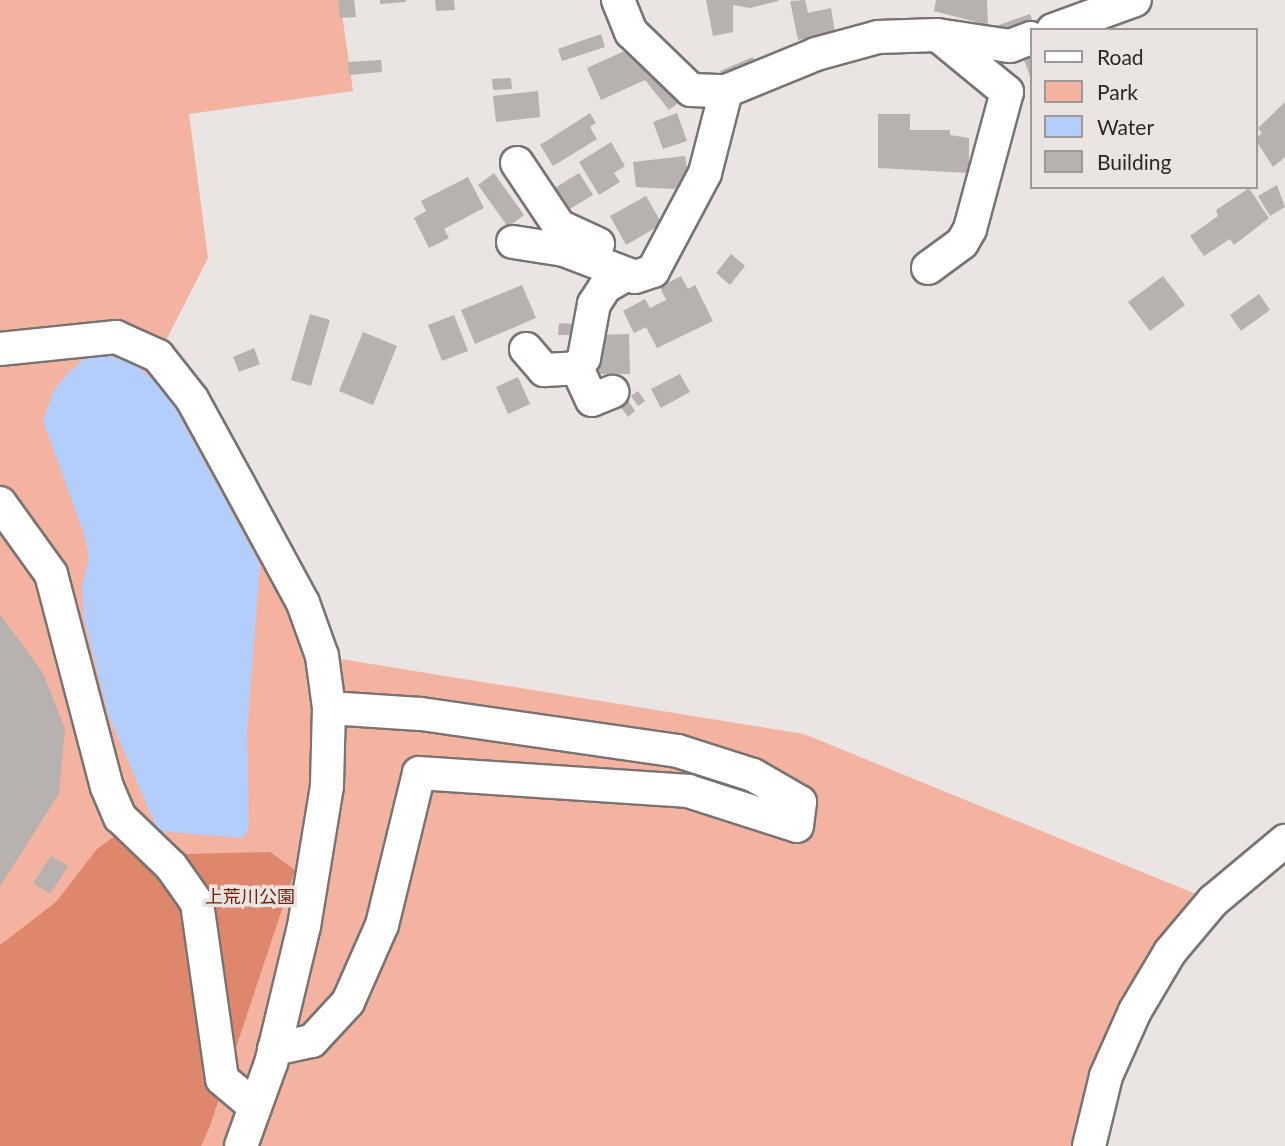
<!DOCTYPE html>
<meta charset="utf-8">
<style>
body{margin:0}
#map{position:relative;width:1285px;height:1146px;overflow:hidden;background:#eae4e2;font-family:Lato,"Noto Sans JP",sans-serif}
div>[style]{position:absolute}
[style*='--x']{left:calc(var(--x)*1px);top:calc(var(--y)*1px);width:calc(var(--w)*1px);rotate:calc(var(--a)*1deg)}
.green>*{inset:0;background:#f4b3a0}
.forest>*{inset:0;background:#df876c}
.water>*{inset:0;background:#b3cefb}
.building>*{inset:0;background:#b7b1b0}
.roads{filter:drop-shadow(2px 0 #797472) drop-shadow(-2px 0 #797472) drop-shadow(0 2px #797472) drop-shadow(0 -2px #797472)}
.minor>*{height:32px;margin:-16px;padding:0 16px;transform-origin:16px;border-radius:16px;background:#fff}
span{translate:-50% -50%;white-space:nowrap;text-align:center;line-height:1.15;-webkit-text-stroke:7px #eae4e2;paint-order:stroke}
.park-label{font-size:18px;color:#712207}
.legend{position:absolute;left:1030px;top:28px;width:228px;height:161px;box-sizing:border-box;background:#eae4e2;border:2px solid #9d9997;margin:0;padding:9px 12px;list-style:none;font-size:21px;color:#2a2827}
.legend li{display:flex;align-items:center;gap:14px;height:35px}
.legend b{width:35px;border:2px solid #9d9997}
</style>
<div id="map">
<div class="green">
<i style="clip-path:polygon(0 0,340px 0,353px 91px,189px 114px,208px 258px,158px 356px,322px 656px,804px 734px,1213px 901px,1170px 952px,1089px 1146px,0 1146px)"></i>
</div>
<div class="forest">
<i style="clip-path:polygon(130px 825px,186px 854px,270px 852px,295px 870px,210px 1126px,201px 1146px,0 1146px,0 945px,56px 902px,97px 849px)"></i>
</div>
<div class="water">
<i style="clip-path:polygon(108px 356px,131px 361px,166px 391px,260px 564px,247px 733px,249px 827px,243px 838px,158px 831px,108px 714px,84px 619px,82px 586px,89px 557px,83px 531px,43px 421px,54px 390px,69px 372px,84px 359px)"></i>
</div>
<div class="building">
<i style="clip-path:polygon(338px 0,354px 0,356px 17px,340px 18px)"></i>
<i style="clip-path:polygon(380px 0,406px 0,406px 2px,380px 4px)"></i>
<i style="clip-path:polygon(435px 0,454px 0,455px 10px,436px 11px)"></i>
<i style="clip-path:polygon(706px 0,778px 0,778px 1px,750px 8px,733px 5px,733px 32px,713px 36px)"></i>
<i style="clip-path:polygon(805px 0,808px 13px,831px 8px,835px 33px,798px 40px,790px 1px)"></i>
<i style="clip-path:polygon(936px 0,987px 0,988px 25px,934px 11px)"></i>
<i style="clip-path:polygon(1030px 14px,1034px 25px,1000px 37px,996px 26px)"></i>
<i style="clip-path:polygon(601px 34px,605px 47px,562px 61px,558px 49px)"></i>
<i style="clip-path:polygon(631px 48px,636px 60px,641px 56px,678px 103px,669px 110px,645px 80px,601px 100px,587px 68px)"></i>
<i style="clip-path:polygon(1031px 49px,1031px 79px,1021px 52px)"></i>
<i style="clip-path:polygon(753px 57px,757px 67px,725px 81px,720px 71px)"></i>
<i style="clip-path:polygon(381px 60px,382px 72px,349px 75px,348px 62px)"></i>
<i style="clip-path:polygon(511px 78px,512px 89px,493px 90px,492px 79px)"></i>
<i style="clip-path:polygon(538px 91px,540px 117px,496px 122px,493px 96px)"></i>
<i style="clip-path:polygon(1285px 102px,1285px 157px,1273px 167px,1255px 139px,1262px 133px,1258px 128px)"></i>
<i style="clip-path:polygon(590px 113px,596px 123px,590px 127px,597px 139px,553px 166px,540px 145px)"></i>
<i style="clip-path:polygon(677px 113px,687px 141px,663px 149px,653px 122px)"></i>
<i style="clip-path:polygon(878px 114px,910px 114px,910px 130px,950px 130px,950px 135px,969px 138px,969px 173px,878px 168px)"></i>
<i style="clip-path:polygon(611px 142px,625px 166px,614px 173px,620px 182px,599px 195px,579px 162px)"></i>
<i style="clip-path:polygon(685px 156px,689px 181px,674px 189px,636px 187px,633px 162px)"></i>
<i style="clip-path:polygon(494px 173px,524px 215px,508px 227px,478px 185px)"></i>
<i style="clip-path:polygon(579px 173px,593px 195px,563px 213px,550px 191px)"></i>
<i style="clip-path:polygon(468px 177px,484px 208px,444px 229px,449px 238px,429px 248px,414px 218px,426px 211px,421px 201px)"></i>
<i style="clip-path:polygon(1277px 185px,1285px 207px,1270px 216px,1258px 196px)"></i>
<i style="clip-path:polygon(1249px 188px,1269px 218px,1234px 245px,1230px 239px,1204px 256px,1190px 236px,1218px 216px,1216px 210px)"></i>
<i style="clip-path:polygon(646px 196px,662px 224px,626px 245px,610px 216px)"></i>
<i style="clip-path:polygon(731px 254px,745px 266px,730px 285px,716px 273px)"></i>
<i style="clip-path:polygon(681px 276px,688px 289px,695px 285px,713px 321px,657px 348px,646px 327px,634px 333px,623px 311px,645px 299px,650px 308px,666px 300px,660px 287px)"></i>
<i style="clip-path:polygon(1163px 276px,1185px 305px,1150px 331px,1128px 302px)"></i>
<i style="clip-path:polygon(522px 285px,536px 318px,475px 344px,461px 310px)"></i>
<i style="clip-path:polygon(1259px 294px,1270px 310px,1241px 331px,1230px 315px)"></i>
<i style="clip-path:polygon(310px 314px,330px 320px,311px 386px,291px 380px)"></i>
<i style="clip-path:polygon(454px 315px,468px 351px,442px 361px,428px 325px)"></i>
<i style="clip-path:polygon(559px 323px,574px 324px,573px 335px,558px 335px)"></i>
<i style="clip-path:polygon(363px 332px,397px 346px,373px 405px,339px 391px)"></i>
<i style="clip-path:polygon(629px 334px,630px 374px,598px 374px,597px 335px)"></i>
<i style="clip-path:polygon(254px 348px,260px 364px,239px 372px,233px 357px)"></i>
<i style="clip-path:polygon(680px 374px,690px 392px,661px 408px,651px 389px)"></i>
<i style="clip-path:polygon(518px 377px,530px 404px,508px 414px,496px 387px)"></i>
<i style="clip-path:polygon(638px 391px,645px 401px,638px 406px,631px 396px)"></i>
<i style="clip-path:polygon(627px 399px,635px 411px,628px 417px,619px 405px)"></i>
<i style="clip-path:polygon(0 614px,43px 673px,65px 729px,59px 794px,0 886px)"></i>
<i style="clip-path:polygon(51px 856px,68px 866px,50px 894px,33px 883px)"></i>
</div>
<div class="roads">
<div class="minor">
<i style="--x:618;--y:0;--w:35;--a:68"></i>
<i style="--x:631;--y:32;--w:83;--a:44"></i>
<i style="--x:691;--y:90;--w:35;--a:2"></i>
<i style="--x:726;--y:91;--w:97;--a:-22.3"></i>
<i style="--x:816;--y:54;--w:64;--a:-15.3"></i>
<i style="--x:878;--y:37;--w:59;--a:-1.9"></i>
<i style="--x:937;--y:35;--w:74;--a:8.6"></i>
<i style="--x:1010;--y:46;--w:22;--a:-21"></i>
<i style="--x:1053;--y:30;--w:87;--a:-20.1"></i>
<i style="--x:517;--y:163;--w:76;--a:56.3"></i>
<i style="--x:559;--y:226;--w:43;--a:24.8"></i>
<i style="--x:513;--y:242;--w:52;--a:8.9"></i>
<i style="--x:564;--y:250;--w:76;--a:20.8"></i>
<i style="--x:635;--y:277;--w:19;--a:-18"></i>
<i style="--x:653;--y:271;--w:111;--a:-62"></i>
<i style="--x:705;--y:173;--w:85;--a:-75.6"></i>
<i style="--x:928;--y:268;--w:42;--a:-36.3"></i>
<i style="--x:962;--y:243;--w:16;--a:-60"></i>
<i style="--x:970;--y:229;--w:142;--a:-74.9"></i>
<i style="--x:1007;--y:92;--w:85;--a:-140.7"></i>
<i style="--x:0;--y:349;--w:117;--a:-5.9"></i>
<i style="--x:116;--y:337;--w:46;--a:24.3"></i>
<i style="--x:158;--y:356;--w:55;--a:51.7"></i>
<i style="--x:192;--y:399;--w:98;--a:61.3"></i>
<i style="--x:239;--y:485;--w:134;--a:61.5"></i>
<i style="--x:303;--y:603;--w:56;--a:70.3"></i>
<i style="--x:322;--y:656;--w:52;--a:82.3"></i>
<i style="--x:329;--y:708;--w:78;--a:91.5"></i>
<i style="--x:327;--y:786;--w:142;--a:99.3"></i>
<i style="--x:304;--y:926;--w:141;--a:103.5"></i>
<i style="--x:271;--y:1063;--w:88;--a:109.9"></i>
<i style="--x:526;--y:349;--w:28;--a:49"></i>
<i style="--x:544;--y:370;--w:33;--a:-3"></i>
<i style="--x:577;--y:368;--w:12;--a:-55"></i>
<i style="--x:584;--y:358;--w:55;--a:-79.5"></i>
<i style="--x:594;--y:304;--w:20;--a:-57"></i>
<i style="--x:605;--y:287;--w:24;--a:-30"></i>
<i style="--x:577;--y:368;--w:35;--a:65"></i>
<i style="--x:592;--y:400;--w:22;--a:-22"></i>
<i style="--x:0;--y:503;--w:87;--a:54.3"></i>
<i style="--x:51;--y:574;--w:220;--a:75.3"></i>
<i style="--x:107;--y:787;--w:33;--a:67"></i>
<i style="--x:120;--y:817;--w:71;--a:43.9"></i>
<i style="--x:171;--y:866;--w:45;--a:54.9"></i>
<i style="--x:197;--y:903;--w:178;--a:81.9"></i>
<i style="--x:222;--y:1079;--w:43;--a:40.3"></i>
<i style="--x:274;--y:1049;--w:39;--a:-12"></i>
<i style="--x:312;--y:1041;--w:53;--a:-47.3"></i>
<i style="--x:348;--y:1002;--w:84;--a:-66.2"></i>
<i style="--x:382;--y:925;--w:156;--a:-76.3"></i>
<i style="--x:419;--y:773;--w:270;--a:3.8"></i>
<i style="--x:688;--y:791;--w:114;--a:17.8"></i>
<i style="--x:797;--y:826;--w:24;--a:-83"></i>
<i style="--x:800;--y:802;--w:54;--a:-150.1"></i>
<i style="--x:753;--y:775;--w:79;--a:-162.3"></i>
<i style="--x:678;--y:751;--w:261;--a:-171.8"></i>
<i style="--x:420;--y:714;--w:91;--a:-176.2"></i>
<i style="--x:1089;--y:1146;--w:72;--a:-76.3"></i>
<i style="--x:1106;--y:1076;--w:71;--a:-66"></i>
<i style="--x:1135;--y:1011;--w:69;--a:-59.3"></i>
<i style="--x:1170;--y:952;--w:67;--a:-49.9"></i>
<i style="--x:1213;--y:901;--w:94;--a:-39.8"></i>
</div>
</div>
<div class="park-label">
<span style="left:250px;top:896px">上荒川公園</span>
</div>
<ul class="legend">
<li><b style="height:9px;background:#fff"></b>Road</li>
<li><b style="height:19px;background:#f4b3a0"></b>Park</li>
<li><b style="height:19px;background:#b3cefb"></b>Water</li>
<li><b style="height:19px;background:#b7b1b0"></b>Building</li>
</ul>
</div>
